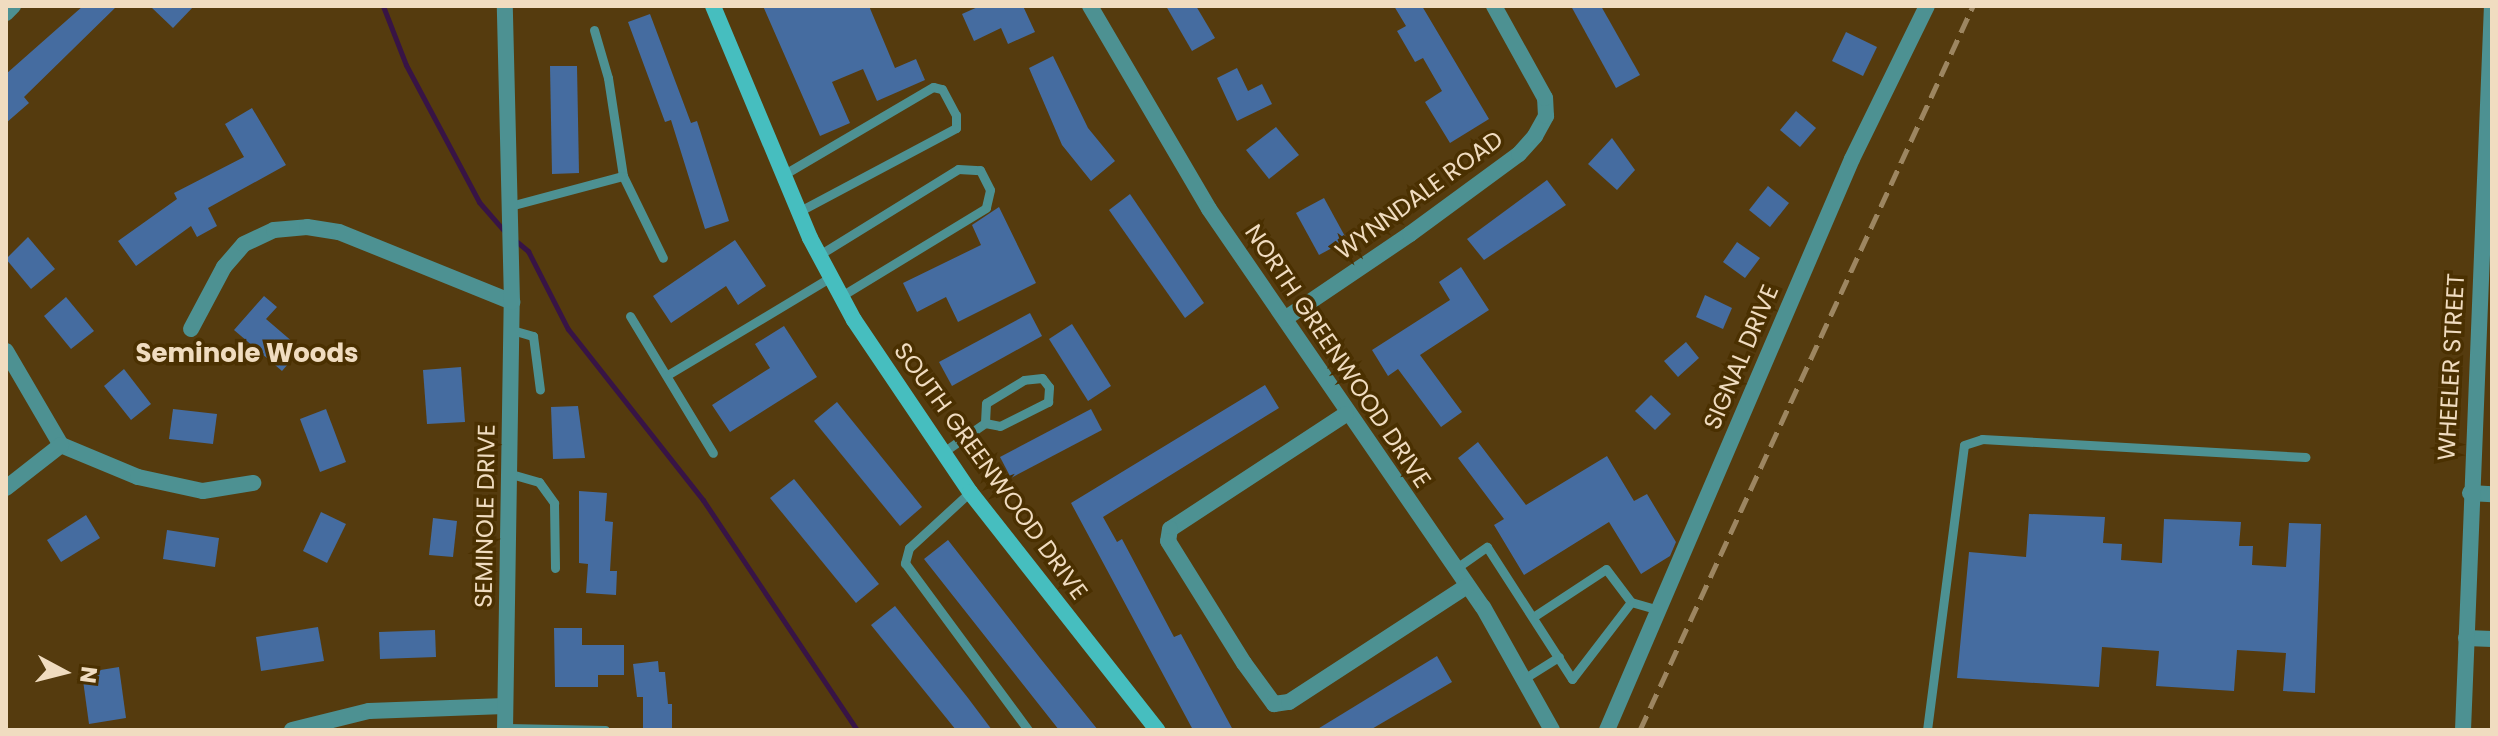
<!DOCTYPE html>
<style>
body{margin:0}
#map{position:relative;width:2498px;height:736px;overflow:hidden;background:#553b0e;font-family:Poppins,sans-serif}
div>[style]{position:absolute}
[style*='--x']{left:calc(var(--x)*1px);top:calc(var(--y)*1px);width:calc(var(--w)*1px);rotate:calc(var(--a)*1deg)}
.stream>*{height:5px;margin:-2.5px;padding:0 2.5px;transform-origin:2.5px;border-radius:2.5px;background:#381445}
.building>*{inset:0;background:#456ca0}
.lane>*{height:9px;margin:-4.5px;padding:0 4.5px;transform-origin:4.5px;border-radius:4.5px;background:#4d9192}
.street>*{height:16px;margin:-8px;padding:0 8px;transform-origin:8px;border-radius:8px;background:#4d9192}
.secondary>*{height:16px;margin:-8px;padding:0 8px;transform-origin:8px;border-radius:8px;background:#46bebf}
.rail>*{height:5px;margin-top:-2.5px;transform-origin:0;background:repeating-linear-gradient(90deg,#9d8661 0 16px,transparent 0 24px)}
span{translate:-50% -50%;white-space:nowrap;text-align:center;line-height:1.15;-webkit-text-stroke:7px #4a3001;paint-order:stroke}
.street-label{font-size:24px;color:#f0dcc0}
.neighbourhood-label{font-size:26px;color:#f0dcc0;font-weight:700}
.frame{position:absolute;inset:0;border:8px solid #f0dcc0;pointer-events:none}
.north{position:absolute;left:24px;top:632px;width:80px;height:80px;-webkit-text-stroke:6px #4a3001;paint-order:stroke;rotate:97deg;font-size:22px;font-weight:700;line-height:32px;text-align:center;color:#f0dcc0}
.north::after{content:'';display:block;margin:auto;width:28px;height:36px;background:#f0dcc0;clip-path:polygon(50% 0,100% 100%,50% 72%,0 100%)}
</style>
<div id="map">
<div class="stream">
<i style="--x:383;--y:6;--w:63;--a:68.7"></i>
<i style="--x:406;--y:65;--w:155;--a:61.9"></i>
<i style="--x:479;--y:202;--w:40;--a:49"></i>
<i style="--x:516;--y:241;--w:16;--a:40"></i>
<i style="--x:528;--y:251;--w:88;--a:62.9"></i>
<i style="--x:568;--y:329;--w:218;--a:51.7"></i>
<i style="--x:703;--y:500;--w:277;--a:56.2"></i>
</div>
<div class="building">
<i style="clip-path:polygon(83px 6px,117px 6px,24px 97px,29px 103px,6px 123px,6px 74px)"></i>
<i style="clip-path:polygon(150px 6px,194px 6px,173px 28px)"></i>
<i style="clip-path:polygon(763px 6px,869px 6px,895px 68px,916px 59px,925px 80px,877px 101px,863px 69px,832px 82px,850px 123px,820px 136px)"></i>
<i style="clip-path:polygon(980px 6px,1023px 6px,1035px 32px,1008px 44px,1001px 28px,974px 41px,962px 14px)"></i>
<i style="clip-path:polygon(1166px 6px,1196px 6px,1215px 38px,1192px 51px)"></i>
<i style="clip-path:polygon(1394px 6px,1422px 6px,1489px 119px,1450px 143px,1425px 102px,1442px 91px,1423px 58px,1415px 62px,1397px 31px,1406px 26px)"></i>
<i style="clip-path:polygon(1571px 6px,1601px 6px,1640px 75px,1616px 88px)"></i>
<i style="clip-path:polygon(650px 14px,691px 123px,697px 121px,729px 221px,705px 229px,671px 120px,665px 122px,628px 22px)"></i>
<i style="clip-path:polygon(1846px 32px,1877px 47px,1863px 76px,1832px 61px)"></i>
<i style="clip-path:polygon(1053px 56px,1088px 128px,1115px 161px,1091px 181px,1062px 145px,1029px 68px)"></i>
<i style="clip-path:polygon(550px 66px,577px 66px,579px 173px,552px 174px)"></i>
<i style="clip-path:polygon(1237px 68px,1248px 91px,1262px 84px,1272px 104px,1237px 121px,1217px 78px)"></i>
<i style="clip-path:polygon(252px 108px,286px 165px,208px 208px,217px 226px,197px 237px,191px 226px,136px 266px,118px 241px,177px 199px,174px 193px,244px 157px,225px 124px)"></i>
<i style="clip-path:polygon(1796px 111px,1816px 128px,1800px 147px,1780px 130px)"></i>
<i style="clip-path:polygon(1276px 127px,1299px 155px,1269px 179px,1246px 150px)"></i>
<i style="clip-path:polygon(1612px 138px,1635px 170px,1617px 190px,1588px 164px)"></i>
<i style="clip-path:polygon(1547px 180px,1566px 205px,1484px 260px,1467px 239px)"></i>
<i style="clip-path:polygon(1768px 186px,1789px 203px,1770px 227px,1749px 210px)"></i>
<i style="clip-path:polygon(1130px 194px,1204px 303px,1185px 318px,1109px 210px)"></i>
<i style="clip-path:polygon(1324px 198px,1347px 240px,1319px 255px,1296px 213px)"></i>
<i style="clip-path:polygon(999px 207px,1036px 283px,958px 322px,946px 297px,917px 312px,903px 283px,981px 245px,972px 225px)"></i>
<i style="clip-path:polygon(28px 237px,55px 269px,31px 289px,6px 259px)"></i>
<i style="clip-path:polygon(735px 240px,766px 286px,738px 305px,726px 286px,671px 323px,653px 296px)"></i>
<i style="clip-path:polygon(1737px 242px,1760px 258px,1745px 278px,1723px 262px)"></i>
<i style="clip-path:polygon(1461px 267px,1489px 310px,1420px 355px,1462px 412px,1441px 427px,1398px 369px,1388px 376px,1372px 350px,1450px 300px,1439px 282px)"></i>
<i style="clip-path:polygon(1705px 295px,1732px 308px,1723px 329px,1696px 317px)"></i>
<i style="clip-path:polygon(264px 296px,277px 307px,266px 319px,301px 349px,282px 371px,234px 330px)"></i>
<i style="clip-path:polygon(66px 297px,94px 331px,71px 349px,44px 316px)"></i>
<i style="clip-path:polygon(1030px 313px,1042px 336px,952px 386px,939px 362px)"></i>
<i style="clip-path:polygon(1072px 324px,1111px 386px,1088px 401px,1049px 339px)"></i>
<i style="clip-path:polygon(784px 326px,817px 377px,730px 432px,712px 405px,770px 368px,755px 344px)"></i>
<i style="clip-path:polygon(1686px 342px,1699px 358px,1678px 377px,1664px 361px)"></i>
<i style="clip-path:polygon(461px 367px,465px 422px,427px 424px,423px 370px)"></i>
<i style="clip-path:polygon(124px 369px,151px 404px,131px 420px,104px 386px)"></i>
<i style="clip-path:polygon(1265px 385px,1279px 408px,1103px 517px,1117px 542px,1122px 539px,1174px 637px,1181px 634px,1233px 730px,1193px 730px,1071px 503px)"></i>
<i style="clip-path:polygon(1651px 395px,1671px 414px,1655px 430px,1635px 411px)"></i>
<i style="clip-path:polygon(837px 402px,922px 507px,900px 526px,814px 421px)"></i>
<i style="clip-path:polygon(578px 406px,585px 458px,553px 459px,551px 407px)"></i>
<i style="clip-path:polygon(173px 409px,217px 414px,213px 444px,169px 439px)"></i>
<i style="clip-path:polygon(326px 409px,346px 462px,320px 472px,300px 419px)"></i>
<i style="clip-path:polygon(1091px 409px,1102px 430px,1011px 478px,1000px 457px)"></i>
<i style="clip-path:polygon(1478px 442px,1526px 505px,1607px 456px,1634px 501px,1647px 494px,1676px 542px,1670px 556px,1641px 574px,1609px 522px,1524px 575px,1494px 525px,1504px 519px,1458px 458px)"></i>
<i style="clip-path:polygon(794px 479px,879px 584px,856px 603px,770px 498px)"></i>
<i style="clip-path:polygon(579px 491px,607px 493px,605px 521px,613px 522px,610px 571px,617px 571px,616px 595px,586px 593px,588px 564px,579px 563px)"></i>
<i style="clip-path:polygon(321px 512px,346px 524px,327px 563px,303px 551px)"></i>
<i style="clip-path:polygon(2029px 514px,2105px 517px,2103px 543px,2122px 544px,2121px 560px,2162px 563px,2164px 519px,2241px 522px,2239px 546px,2253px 546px,2252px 565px,2286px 567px,2289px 523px,2321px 524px,2315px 693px,2283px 691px,2286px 653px,2237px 650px,2234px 691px,2156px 686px,2159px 651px,2102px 647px,2099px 687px,1957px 678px,1969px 552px,2026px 557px)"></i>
<i style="clip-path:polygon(86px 515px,100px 538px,61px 562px,47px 540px)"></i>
<i style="clip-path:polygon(433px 518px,457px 521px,453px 557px,429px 555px)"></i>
<i style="clip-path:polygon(167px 530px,219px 538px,215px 567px,163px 559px)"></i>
<i style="clip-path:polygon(948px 540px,1040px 658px,1098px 730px,1059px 730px,924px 559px)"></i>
<i style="clip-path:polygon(895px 606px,968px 698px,992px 730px,956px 730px,871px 625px)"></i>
<i style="clip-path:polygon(318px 627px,324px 661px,261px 671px,256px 637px)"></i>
<i style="clip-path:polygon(554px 628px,582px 628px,582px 645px,624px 645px,624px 675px,598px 675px,598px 687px,555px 687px)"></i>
<i style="clip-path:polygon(435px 630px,436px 657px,380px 659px,379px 632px)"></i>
<i style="clip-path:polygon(1437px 656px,1452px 682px,1370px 730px,1316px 730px)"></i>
<i style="clip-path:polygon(658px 661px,659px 672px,665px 672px,668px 704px,672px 704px,672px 730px,643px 730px,643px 697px,637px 697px,633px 664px)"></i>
<i style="clip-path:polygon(119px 667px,126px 718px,89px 724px,82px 673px)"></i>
</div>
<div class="lane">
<i style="--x:594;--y:30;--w:50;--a:73.7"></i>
<i style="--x:608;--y:78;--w:99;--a:81.3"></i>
<i style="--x:783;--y:175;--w:174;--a:-30.4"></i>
<i style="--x:933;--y:87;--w:9;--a:13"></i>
<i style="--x:942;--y:89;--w:30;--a:62"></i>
<i style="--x:956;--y:115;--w:13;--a:90"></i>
<i style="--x:956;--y:128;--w:179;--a:152"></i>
<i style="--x:510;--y:206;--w:117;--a:-14.9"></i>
<i style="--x:623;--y:176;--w:91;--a:64"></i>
<i style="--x:819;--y:255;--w:163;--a:-31.7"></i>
<i style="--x:958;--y:169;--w:22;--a:3"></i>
<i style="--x:980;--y:170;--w:22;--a:63"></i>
<i style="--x:990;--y:190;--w:18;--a:103"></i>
<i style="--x:986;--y:208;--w:170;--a:148.7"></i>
<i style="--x:630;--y:316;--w:160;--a:58.8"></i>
<i style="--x:512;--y:330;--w:22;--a:16"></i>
<i style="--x:533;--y:336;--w:54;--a:82.6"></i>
<i style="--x:669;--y:374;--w:189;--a:-30.9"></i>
<i style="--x:942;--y:453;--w:52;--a:-34.9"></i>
<i style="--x:985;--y:423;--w:15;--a:11"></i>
<i style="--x:1000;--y:426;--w:54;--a:-26.6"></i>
<i style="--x:1048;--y:402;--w:15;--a:-86"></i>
<i style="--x:1049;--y:387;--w:11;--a:-128"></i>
<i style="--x:1042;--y:378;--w:18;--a:174"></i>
<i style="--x:1024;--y:380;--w:44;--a:148.8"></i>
<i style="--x:986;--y:403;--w:20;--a:93"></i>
<i style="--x:511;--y:474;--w:29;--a:16"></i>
<i style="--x:539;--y:482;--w:26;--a:54"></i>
<i style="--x:554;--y:503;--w:65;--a:89.1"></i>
<i style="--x:970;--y:492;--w:83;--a:137.4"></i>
<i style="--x:909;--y:548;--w:16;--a:105"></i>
<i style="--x:905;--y:563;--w:207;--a:53.6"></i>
<i style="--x:1455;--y:569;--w:39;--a:-35"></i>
<i style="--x:1487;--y:547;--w:157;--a:57.2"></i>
<i style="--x:1572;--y:679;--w:97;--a:-52.5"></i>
<i style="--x:1533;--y:617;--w:87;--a:-33.3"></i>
<i style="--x:1606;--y:569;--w:41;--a:52.9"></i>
<i style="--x:1631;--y:602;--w:29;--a:16"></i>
<i style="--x:1525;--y:678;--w:40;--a:-32"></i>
<i style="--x:505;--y:728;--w:100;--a:1.1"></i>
<i style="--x:1927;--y:730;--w:287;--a:-82.6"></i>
<i style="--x:1964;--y:445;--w:19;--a:-18"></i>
<i style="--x:1982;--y:439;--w:324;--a:3.2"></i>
</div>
<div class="street">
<i style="--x:1090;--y:6;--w:235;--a:59.6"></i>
<i style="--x:1209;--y:209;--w:483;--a:55.5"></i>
<i style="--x:1483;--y:607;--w:141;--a:60.7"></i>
<i style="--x:6;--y:13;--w:10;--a:-45"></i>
<i style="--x:1286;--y:318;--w:150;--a:-34.1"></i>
<i style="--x:1410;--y:234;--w:135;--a:-36.3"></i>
<i style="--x:1519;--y:154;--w:24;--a:-48"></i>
<i style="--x:1535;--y:136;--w:23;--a:-61"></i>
<i style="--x:1546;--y:116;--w:18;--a:-93"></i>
<i style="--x:1545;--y:98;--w:105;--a:-119"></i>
<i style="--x:191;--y:329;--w:70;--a:-62"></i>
<i style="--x:224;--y:267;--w:30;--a:-49"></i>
<i style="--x:244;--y:244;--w:33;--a:-25"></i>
<i style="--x:274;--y:230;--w:33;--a:-5"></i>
<i style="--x:307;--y:227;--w:32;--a:9"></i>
<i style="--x:339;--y:232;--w:187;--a:22"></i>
<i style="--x:6;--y:351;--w:109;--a:59.7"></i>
<i style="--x:61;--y:445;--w:83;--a:22.6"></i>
<i style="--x:138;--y:477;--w:66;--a:12.2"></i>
<i style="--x:203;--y:491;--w:51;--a:-9.1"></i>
<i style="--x:1346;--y:414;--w:210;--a:146.8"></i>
<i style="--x:1170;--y:529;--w:12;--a:99"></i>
<i style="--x:1168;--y:541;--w:144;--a:58.1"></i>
<i style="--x:1244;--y:663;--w:51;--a:53.8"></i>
<i style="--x:1274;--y:704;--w:15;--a:-8"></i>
<i style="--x:1289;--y:702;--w:212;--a:-33.1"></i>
<i style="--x:6;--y:488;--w:70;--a:-38"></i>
<i style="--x:2470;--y:493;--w:22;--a:3"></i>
<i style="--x:2466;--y:638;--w:26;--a:2"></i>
<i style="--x:292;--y:730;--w:79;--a:-13.9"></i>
<i style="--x:369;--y:711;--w:136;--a:-2.1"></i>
<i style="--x:505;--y:730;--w:428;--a:-89.1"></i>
<i style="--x:512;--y:302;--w:296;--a:-91.4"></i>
<i style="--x:1607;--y:730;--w:621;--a:-66.78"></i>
<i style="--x:1852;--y:159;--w:170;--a:-63.9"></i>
<i style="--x:2463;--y:730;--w:725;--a:-87.71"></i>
</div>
<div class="secondary">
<i style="--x:713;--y:6;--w:251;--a:67.3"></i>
<i style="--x:810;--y:238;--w:93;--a:61.8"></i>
<i style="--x:854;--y:320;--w:207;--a:56"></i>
<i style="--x:970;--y:492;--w:303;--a:51.8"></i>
</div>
<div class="rail">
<i style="--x:1640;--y:730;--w:797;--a:-65.3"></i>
</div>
<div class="street-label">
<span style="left:1419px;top:195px;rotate:-36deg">WYNNDALE ROAD</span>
<span style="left:1338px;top:356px;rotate:56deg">NORTH GREENWOOD DRIVE</span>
<span style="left:1741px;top:357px;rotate:-67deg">SIGNAL DRIVE</span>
<span style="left:2451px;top:367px;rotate:-87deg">WHEELER STREET</span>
<span style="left:991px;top:471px;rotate:54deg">SOUTH GREENWOOD DRIVE</span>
<span style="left:485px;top:516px;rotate:-89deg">SEMINOLE DRIVE</span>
</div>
<div class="neighbourhood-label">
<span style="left:247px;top:354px">Seminole Woods</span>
</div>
<div class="frame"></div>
<div class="north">N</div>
</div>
